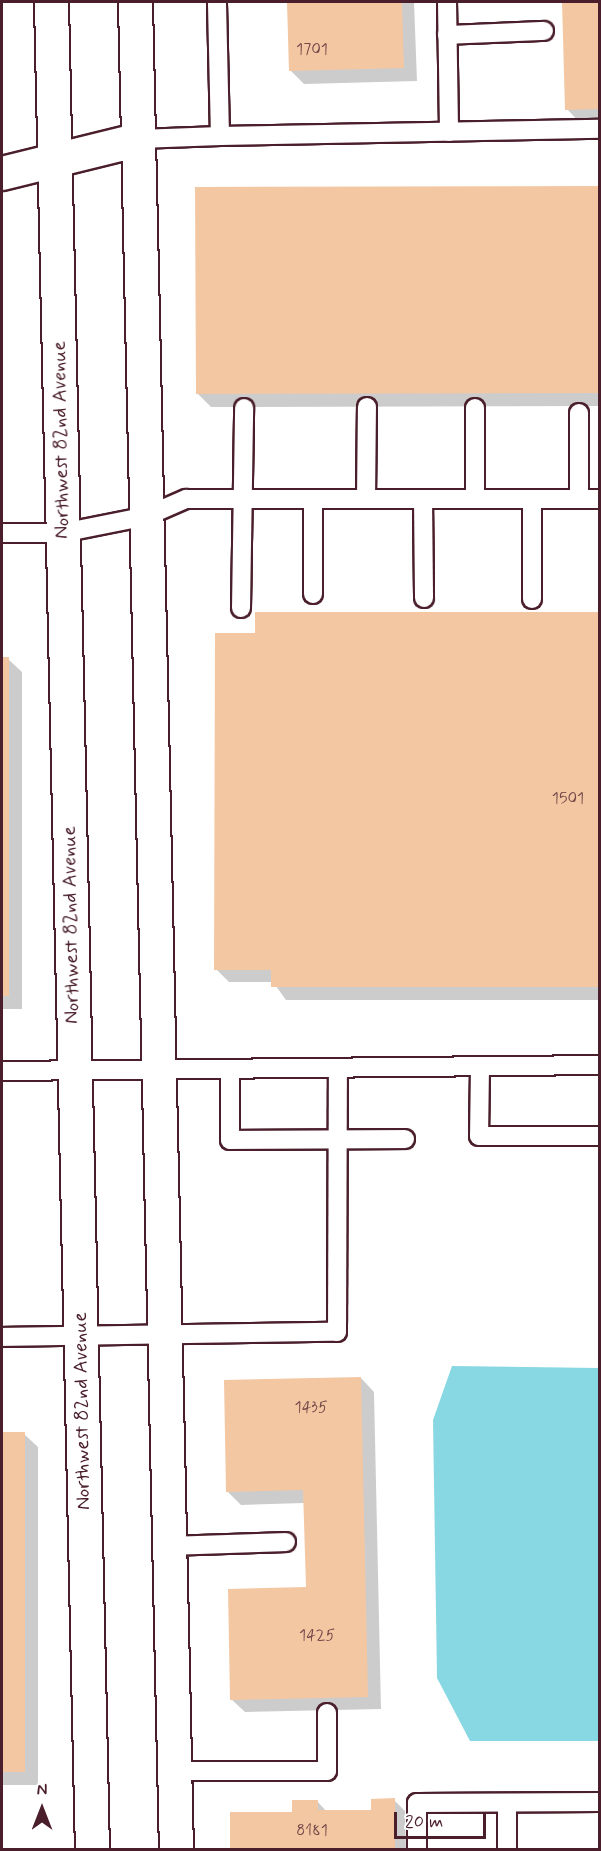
<!DOCTYPE html>
<style>
body{margin:0}
#map{position:relative;width:601px;height:1851px;overflow:hidden;background:#fff;font-family:Mynerve,sans-serif}
div>[style]{position:absolute}
[style*='--x']{left:calc(var(--x)*1px);top:calc(var(--y)*1px);width:calc(var(--w)*1px);rotate:calc(var(--a)*1deg)}
.water>*{inset:0;background:#88d8e4}
.shadow>*{inset:0;background:#0003}
.building>*{inset:0;background:#f4c7a3}
.roads{filter:drop-shadow(2px 0 #4a1f2b) drop-shadow(-2px 0 #4a1f2b) drop-shadow(0 2px #4a1f2b) drop-shadow(0 -2px #4a1f2b)}
.service>*{height:18px;margin:-9px;padding:0 9px;transform-origin:9px;border-radius:9px;background:#fff}
.minor>*{height:33px;margin:-16.5px;padding:0 16.5px;transform-origin:16.5px;border-radius:16.5px;background:#fff}
.tertiary>*{height:33px;margin:-16.5px;padding:0 16.5px;transform-origin:16.5px;border-radius:16.5px;background:#fff}
span{translate:-50% -50%;white-space:nowrap;text-align:center;line-height:1.15;-webkit-text-stroke:5px #fff;paint-order:stroke}
.number-label{font-size:16px;color:#744949}
.number-label span{-webkit-text-stroke-width:0}
.street-label{font-size:20px;color:#4a1f2b}
.frame{position:absolute;inset:0;border:3px solid #4a1f2b;pointer-events:none}
.north{position:absolute;left:12px;top:1779px;width:60px;height:60px;-webkit-text-stroke:4px #fff;paint-order:stroke;rotate:0deg;font-size:16px;font-weight:700;line-height:24px;text-align:center;color:#4a1f2b}
.north::after{content:'';display:block;margin:auto;width:21px;height:27px;background:#4a1f2b;clip-path:polygon(50% 0,100% 100%,50% 72%,0 100%)}
.scale{position:absolute;left:394px;top:1812px;width:92px;height:27px;box-sizing:border-box;border:3px solid #4a1f2b;border-top:0;padding-left:8px;font-size:18px;line-height:21px;white-space:nowrap;color:#4a1f2b;-webkit-text-stroke:4px #fff;paint-order:stroke}
</style>
<div id="map">
<div class="water">
<i style="clip-path:polygon(452px 1366px,599px 1368px,599px 1741px,470px 1741px,437px 1678px,433px 1420px)"></i>
</div>
<div class="shadow">
<i style="clip-path:polygon(288px 2px,414px 2px,417px 81px,304px 84px,290px 70px)"></i>
<i style="clip-path:polygon(564px 2px,600px 2px,600px 122px,580px 123px,567px 109px)"></i>
<i style="clip-path:polygon(600px 187px,600px 406px,211px 407px,197px 393px)"></i>
<i style="clip-path:polygon(600px 614px,600px 1000px,286px 1000px,273px 982px,229px 982px,216px 969px,257px 634px)"></i>
<i style="clip-path:polygon(2px 659px,8px 659px,22px 672px,22px 1009px,2px 1009px)"></i>
<i style="clip-path:polygon(361px 1378px,374px 1392px,381px 1709px,245px 1712px,231px 1699px,307px 1588px,305px 1503px,241px 1505px,227px 1491px)"></i>
<i style="clip-path:polygon(2px 1434px,24px 1434px,38px 1447px,38px 1785px,2px 1785px)"></i>
<i style="clip-path:polygon(394px 1800px,405px 1811px,406px 1850px,231px 1850px,317px 1801px,327px 1812px,372px 1811px)"></i>
</div>
<div class="building">
<i style="clip-path:polygon(287px 2px,402px 2px,404px 68px,289px 71px)"></i>
<i style="clip-path:polygon(562px 2px,600px 2px,600px 109px,565px 110px)"></i>
<i style="clip-path:polygon(600px 186px,600px 393px,196px 394px,195px 187px)"></i>
<i style="clip-path:polygon(255px 612px,600px 612px,600px 987px,271px 987px,271px 970px,214px 970px,215px 633px,255px 633px)"></i>
<i style="clip-path:polygon(2px 657px,9px 657px,9px 996px,2px 996px)"></i>
<i style="clip-path:polygon(361px 1377px,368px 1697px,230px 1700px,228px 1589px,306px 1587px,303px 1490px,226px 1492px,224px 1380px)"></i>
<i style="clip-path:polygon(2px 1432px,25px 1432px,25px 1772px,2px 1772px)"></i>
<i style="clip-path:polygon(395px 1798px,395px 1850px,230px 1850px,230px 1812px,292px 1812px,292px 1800px,318px 1800px,318px 1810px,371px 1810px,371px 1799px)"></i>
</div>
<div class="roads">
<div class="service">
<i style="--x:447;--y:2;--w:130;--a:89.1"></i>
<i style="--x:447;--y:35;--w:97;--a:-2.4"></i>
<i style="--x:220;--y:136;--w:380;--a:-1.1"></i>
<i style="--x:139;--y:139;--w:81;--a:-2.1"></i>
<i style="--x:220;--y:136;--w:134;--a:-91.3"></i>
<i style="--x:579;--y:413;--w:86;--a:90"></i>
<i style="--x:313;--y:499;--w:95;--a:90"></i>
<i style="--x:366;--y:499;--w:92;--a:-89.4"></i>
<i style="--x:423;--y:499;--w:99;--a:89.4"></i>
<i style="--x:475;--y:499;--w:91;--a:-90"></i>
<i style="--x:532;--y:499;--w:100;--a:90"></i>
<i style="--x:2;--y:533;--w:60;--a:0"></i>
<i style="--x:62;--y:533;--w:87;--a:-11.3"></i>
<i style="--x:147;--y:516;--w:43;--a:-23.6"></i>
<i style="--x:186;--y:499;--w:414;--a:0"></i>
<i style="--x:241;--y:608;--w:200;--a:-89.1"></i>
<i style="--x:480;--y:1067;--w:69;--a:90.8"></i>
<i style="--x:479;--y:1136;--w:121;--a:0"></i>
<i style="--x:230;--y:1070;--w:70;--a:90"></i>
<i style="--x:230;--y:1140;--w:175;--a:-0.3"></i>
<i style="--x:2;--y:1071;--w:598;--a:-0.57"></i>
<i style="--x:2;--y:1337;--w:335;--a:-0.9"></i>
<i style="--x:337;--y:1332;--w:264;--a:-89.8"></i>
<i style="--x:170;--y:1546;--w:116;--a:-2"></i>
<i style="--x:175;--y:1771;--w:152;--a:0"></i>
<i style="--x:327;--y:1771;--w:58;--a:-90"></i>
<i style="--x:417;--y:1850;--w:47;--a:-90"></i>
<i style="--x:417;--y:1803;--w:183;--a:-0.3"></i>
<i style="--x:507;--y:1850;--w:47;--a:-90"></i>
</div>
<div class="minor">
<i style="--x:2;--y:173;--w:141;--a:-13.9"></i>
</div>
<div class="tertiary">
<i style="--x:51;--y:2;--w:1848;--a:88.73"></i>
<i style="--x:135;--y:2;--w:1848;--a:88.73"></i>
</div>
</div>
<div class="number-label">
<span style="left:312px;top:50px">1701</span>
<span style="left:568px;top:799px">1501</span>
<span style="left:311px;top:1408px">1435</span>
<span style="left:317px;top:1636px">1425</span>
<span style="left:312px;top:1831px">8181</span>
</div>
<div class="street-label">
<span style="left:61px;top:440px;rotate:-91deg">Northwest 82nd Avenue</span>
<span style="left:71px;top:925px;rotate:-91deg">Northwest 82nd Avenue</span>
<span style="left:82px;top:1411px;rotate:-91deg">Northwest 82nd Avenue</span>
</div>
<div class="frame"></div>
<div class="north">N</div>
<div class="scale">20 m</div>
</div>
